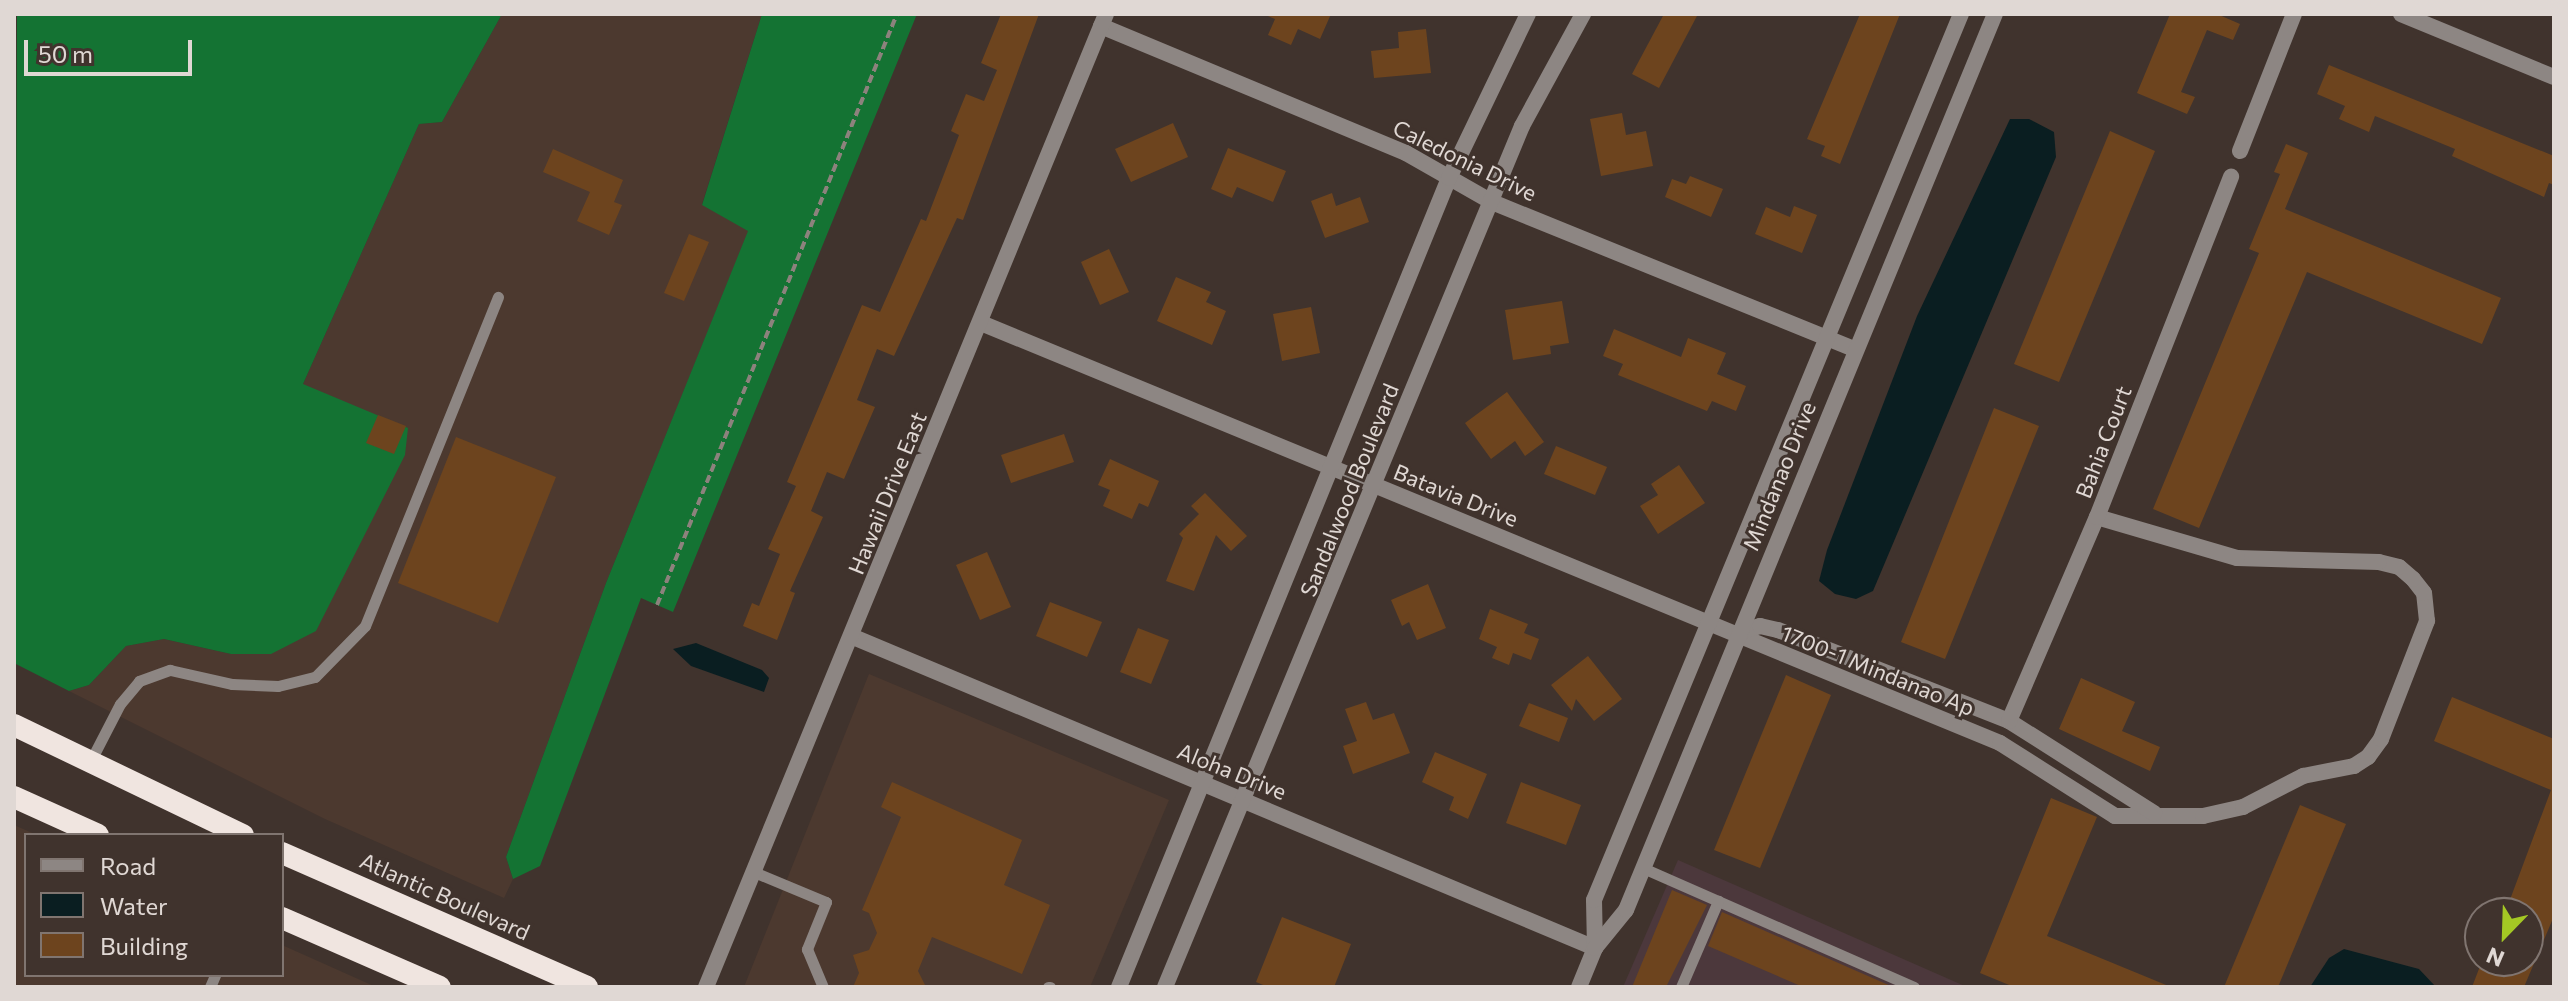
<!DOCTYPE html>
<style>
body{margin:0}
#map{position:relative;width:2568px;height:1001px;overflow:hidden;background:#40332d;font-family:Commissioner,sans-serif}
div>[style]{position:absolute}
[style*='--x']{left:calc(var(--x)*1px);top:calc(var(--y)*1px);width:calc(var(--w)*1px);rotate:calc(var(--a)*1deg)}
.built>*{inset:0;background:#4c392f}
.industrial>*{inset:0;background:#4c383c}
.forest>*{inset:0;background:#147333}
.water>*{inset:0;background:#0a1e21}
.building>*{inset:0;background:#6d441e}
.path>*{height:4px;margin-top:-2px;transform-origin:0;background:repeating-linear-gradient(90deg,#8d827d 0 8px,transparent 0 12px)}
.service>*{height:11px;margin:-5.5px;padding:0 5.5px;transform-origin:5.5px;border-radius:5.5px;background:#8d8683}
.minor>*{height:16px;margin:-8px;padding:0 8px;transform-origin:8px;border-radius:8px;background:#8d8683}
.trunk>*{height:22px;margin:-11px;padding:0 11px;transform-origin:11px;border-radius:11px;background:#f0e5e0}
span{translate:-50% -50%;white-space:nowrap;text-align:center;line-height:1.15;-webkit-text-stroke:6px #40332d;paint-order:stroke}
.street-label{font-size:22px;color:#e0d8d4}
.frame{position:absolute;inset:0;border:16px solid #e0d8d4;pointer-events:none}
.legend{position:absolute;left:24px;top:833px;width:260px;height:144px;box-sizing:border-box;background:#40332d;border:2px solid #807570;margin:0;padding:10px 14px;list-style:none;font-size:24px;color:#e0d8d4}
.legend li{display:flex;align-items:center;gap:16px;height:40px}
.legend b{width:40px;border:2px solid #807570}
.north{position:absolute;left:2464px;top:897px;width:80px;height:80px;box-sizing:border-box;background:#40332d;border:2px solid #807570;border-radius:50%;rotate:203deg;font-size:22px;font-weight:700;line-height:32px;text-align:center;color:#e0d8d4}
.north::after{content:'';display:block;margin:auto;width:28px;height:36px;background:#a4c824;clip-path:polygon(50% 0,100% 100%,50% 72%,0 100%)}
.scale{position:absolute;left:24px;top:40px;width:168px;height:36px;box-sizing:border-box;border:4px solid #e0d8d4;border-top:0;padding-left:10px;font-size:24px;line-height:28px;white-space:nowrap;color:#e0d8d4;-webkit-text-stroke:6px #40332d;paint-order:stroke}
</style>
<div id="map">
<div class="built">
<i style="clip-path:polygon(502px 14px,762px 14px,702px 204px,749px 230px,606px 583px,506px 857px,513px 879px,504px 898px,325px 819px,69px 691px,89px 685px,126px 646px,164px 639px,231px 654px,303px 384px,419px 124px,442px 122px)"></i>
<i style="clip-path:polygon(869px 674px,1169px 800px,1090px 987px,744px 987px)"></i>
<i style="clip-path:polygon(14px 825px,37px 835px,26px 835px,26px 975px,282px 975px,282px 945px,376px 987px,14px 987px)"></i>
</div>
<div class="industrial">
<i style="clip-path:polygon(1678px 860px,1967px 987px,1623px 987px)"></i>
</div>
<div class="forest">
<i style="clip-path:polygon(17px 14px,502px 14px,442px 122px,419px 124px,303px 384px,408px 428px,405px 455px,316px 631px,271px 654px,231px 654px,164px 639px,126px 646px,89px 685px,69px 691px,14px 663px)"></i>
<i style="clip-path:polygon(762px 14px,917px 14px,673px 612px,641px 598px,540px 866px,513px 879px,506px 857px,606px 583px,748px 231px,702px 205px)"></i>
</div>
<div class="water">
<i style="clip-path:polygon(2010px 119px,2029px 119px,2054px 132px,2056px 157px,1873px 591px,1856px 599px,1835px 594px,1819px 581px,1827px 550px,1917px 316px)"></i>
<i style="clip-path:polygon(696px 643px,762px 670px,769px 678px,764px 692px,691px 666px,673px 649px)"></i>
<i style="clip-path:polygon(2344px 949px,2419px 969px,2436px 987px,2310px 987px,2329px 958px)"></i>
</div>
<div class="building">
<i style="clip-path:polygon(1001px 14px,1039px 14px,963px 220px,957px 218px,894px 356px,877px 349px,857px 400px,875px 407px,844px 479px,827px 472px,811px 511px,823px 517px,790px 591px,795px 593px,777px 640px,743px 626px,752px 603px,759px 606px,780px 554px,768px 549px,796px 486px,787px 482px,862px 305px,880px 312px,921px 219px,926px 221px,959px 135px,951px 131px,966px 94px,984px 101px,997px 70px,981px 63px)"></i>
<i style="clip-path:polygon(1263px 14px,1331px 14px,1320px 39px,1298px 29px,1291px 45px,1268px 35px,1275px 19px)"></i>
<i style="clip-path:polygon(1664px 14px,1698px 14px,1659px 88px,1632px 74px)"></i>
<i style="clip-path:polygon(1860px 14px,1900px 14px,1840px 164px,1821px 156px,1825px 146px,1807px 139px)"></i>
<i style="clip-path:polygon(2170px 14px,2217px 14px,2240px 24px,2233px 40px,2207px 30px,2181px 92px,2195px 97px,2187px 114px,2137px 93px)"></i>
<i style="clip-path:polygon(1426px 29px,1431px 73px,1374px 78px,1371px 51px,1399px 48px,1398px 32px)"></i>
<i style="clip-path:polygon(2329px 65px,2554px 156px,2554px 185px,2549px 183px,2544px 197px,2452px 156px,2455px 149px,2375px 116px,2369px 132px,2339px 119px,2345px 106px,2317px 94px)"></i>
<i style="clip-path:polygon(1622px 113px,1626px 135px,1646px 131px,1653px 166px,1601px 176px,1590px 119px)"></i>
<i style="clip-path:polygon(1173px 123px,1188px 157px,1131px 182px,1115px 149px)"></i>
<i style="clip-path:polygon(2110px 131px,2155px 151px,2059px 382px,2014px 364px)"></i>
<i style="clip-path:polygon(2286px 144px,2308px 153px,2285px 209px,2501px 298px,2482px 344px,2307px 272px,2199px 528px,2153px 509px,2259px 253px,2249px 249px,2280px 174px,2274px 172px)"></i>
<i style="clip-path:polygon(1228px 148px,1286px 171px,1273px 202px,1237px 187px,1232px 198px,1211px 189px)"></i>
<i style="clip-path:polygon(553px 149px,623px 180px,614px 202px,622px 205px,609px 235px,577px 221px,590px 192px,543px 172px)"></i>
<i style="clip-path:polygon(1690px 176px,1723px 189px,1711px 217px,1665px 197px,1672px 179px,1686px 184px)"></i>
<i style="clip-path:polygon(1332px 193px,1336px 206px,1360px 197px,1369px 222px,1325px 238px,1311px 201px)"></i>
<i style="clip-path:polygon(1794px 206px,1817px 215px,1802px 253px,1755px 234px,1766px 207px,1790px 217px)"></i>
<i style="clip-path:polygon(689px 234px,709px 242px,684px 301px,664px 293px)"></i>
<i style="clip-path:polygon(1109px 249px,1129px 292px,1100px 305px,1081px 262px)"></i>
<i style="clip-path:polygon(1176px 277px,1211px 292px,1206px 302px,1226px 311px,1212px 345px,1157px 321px)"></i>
<i style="clip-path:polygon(1562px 301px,1569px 343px,1550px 346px,1551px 354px,1513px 360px,1505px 310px)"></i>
<i style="clip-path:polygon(1311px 307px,1320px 353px,1282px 361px,1273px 314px)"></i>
<i style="clip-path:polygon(1614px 329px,1681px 357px,1688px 338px,1726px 353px,1717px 374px,1746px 386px,1736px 411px,1712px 401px,1707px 411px,1618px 375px,1623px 364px,1603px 356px)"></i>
<i style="clip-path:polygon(1507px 392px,1544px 442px,1525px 456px,1515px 441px,1491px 459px,1465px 423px)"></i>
<i style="clip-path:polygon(1994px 408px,2039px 426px,1945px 659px,1901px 642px)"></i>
<i style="clip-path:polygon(378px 415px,406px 426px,394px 454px,366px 443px)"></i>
<i style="clip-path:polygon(1064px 434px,1074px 462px,1011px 483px,1001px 455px)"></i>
<i style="clip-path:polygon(456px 437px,556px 477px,498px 623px,398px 583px)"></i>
<i style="clip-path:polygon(1556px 446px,1607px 467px,1595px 495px,1544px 474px)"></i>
<i style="clip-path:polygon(1110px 459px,1159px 481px,1148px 507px,1139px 503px,1132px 519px,1103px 506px,1110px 490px,1098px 485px)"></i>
<i style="clip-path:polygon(1679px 465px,1705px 503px,1658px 534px,1640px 506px,1658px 495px,1651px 484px)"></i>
<i style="clip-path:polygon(1205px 493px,1247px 536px,1231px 551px,1216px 535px,1194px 591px,1166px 581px,1183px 538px,1179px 534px,1199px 514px,1191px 506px)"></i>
<i style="clip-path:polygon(987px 552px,1011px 607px,980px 620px,956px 565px)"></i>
<i style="clip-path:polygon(1428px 584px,1446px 628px,1417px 640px,1409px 622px,1402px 626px,1391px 600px)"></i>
<i style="clip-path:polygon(1050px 602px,1102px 622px,1087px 657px,1036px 636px)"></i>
<i style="clip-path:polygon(1490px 609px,1528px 624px,1524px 633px,1539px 639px,1531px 660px,1513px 653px,1509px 665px,1492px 658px,1497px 647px,1479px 639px)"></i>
<i style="clip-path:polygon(1138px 628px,1169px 640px,1151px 684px,1120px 672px)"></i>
<i style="clip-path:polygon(1588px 656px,1622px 699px,1594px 721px,1576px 699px,1572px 711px,1551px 685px)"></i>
<i style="clip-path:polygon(1786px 675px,1831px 695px,1760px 868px,1714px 850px)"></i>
<i style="clip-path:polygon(2081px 678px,2135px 702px,2122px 731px,2160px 747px,2150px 771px,2059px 729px)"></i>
<i style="clip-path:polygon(2452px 697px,2554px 739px,2554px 916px,2524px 987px,2472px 987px,2482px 961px,2528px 961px,2528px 913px,2505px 913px,2551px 790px,2434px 741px)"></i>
<i style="clip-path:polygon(1366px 702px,1373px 720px,1394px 713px,1410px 753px,1353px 774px,1343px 746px,1357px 741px,1345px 709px)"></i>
<i style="clip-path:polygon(1529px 703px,1568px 718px,1559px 742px,1519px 726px)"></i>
<i style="clip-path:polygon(1435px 752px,1487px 774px,1468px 819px,1449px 810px,1454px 797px,1422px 782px)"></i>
<i style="clip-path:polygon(892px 782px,1022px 840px,1004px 885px,1050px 905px,1022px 974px,932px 937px,918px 971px,926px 987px,853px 987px,859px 973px,853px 955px,869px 950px,877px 933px,869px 913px,862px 910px,901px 817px,881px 807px)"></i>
<i style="clip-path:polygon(1521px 782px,1581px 805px,1566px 845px,1506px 823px)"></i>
<i style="clip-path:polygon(2051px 798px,2097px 817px,2047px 936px,2171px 987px,2014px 987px,1980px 973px)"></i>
<i style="clip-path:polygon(2300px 805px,2346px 824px,2278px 987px,2224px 987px)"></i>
<i style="clip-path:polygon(1672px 890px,1707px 905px,1666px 987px,1632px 987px)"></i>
<i style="clip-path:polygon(1722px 912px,1893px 987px,1803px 987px,1708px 946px)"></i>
<i style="clip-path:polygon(1282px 917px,1351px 944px,1334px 987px,1268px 987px,1256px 982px)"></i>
</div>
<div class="path">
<i style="--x:657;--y:605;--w:638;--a:-67.9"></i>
</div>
<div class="service">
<i style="--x:90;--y:762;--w:65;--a:-62.7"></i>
<i style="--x:120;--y:704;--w:30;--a:-50"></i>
<i style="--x:139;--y:681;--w:33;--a:-20"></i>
<i style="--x:170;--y:670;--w:64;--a:12.7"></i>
<i style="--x:232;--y:684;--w:46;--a:2.5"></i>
<i style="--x:278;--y:686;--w:38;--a:-14"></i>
<i style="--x:315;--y:677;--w:71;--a:-45.6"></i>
<i style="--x:365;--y:626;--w:355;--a:-68"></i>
<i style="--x:1643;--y:868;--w:296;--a:23.7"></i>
<i style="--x:754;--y:872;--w:78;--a:22.6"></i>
<i style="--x:826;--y:902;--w:51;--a:112"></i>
<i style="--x:807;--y:949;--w:41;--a:67.2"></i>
<i style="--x:210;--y:987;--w:13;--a:-67"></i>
<i style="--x:1048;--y:987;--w:2;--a:0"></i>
<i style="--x:1681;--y:987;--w:94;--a:-66.7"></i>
</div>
<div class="minor">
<i style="--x:2401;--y:14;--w:165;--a:22.4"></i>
<i style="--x:1101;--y:26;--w:330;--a:22.6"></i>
<i style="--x:1406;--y:153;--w:99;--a:29.7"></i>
<i style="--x:1492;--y:202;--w:391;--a:22.1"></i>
<i style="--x:2240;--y:151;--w:147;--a:-68.5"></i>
<i style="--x:981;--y:323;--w:1102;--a:22.4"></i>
<i style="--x:2000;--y:743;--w:136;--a:32.4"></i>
<i style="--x:2115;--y:816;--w:88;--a:0"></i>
<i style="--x:2203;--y:816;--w:41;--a:-12.7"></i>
<i style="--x:2243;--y:807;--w:68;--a:-27.3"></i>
<i style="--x:2303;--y:776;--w:52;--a:-11.1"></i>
<i style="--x:2354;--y:766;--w:17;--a:-33"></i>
<i style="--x:2368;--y:757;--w:22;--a:-54"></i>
<i style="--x:2381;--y:739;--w:127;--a:-68.7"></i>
<i style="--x:2427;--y:621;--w:28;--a:-96"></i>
<i style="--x:2424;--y:593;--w:18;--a:-128"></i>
<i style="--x:2413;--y:579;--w:18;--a:-139"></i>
<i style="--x:2399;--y:567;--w:21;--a:-166"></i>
<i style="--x:2379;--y:562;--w:142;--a:-178.4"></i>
<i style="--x:2237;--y:558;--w:146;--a:-163.7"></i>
<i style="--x:1739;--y:632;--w:22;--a:-16"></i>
<i style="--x:1760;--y:626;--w:18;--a:13"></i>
<i style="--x:1778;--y:630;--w:248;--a:21.5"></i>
<i style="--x:2009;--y:721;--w:172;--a:32.4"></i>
<i style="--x:851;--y:636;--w:807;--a:22.75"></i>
<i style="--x:2009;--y:721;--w:222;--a:-66.7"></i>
<i style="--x:2097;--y:517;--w:366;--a:-68.5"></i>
<i style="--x:1595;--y:948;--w:48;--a:-91.2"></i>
<i style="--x:1594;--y:900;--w:959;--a:-67.5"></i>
<i style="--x:706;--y:987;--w:1052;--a:-67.65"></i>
<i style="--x:1119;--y:987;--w:874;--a:-67.81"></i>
<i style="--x:1449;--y:178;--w:182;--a:-64.3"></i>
<i style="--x:1165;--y:987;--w:932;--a:-67.48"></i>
<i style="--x:1522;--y:126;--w:128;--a:-61.4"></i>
<i style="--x:1579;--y:987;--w:42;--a:-67.7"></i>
<i style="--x:1595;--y:948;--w:49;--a:-50.8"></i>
<i style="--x:1626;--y:910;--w:969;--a:-67.62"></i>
</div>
<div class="trunk">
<i style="--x:14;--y:725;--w:254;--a:25.7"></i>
<i style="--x:14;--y:797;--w:92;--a:24.3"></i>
<i style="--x:282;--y:853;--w:333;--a:23.7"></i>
<i style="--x:282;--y:918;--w:172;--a:23.6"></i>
</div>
<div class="street-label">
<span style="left:1465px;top:160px;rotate:26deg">Caledonia Drive</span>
<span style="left:2103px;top:442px;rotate:-69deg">Bahia Court</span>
<span style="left:1779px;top:476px;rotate:-68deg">Mindanao Drive</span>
<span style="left:1349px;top:490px;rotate:-68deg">Sandalwood Boulevard</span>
<span style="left:887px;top:493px;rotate:-68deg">Hawaii Drive East</span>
<span style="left:1456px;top:495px;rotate:22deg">Batavia Drive</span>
<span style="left:1878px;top:670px;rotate:22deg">1700-1 Mindanao Ap</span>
<span style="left:1232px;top:771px;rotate:22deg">Aloha Drive</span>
<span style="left:445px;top:896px;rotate:24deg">Atlantic Boulevard</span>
</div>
<div class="frame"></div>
<ul class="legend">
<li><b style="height:10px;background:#8d8683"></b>Road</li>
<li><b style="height:22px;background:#0a1e21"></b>Water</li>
<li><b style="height:22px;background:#6d441e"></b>Building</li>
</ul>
<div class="north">N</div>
<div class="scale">50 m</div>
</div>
